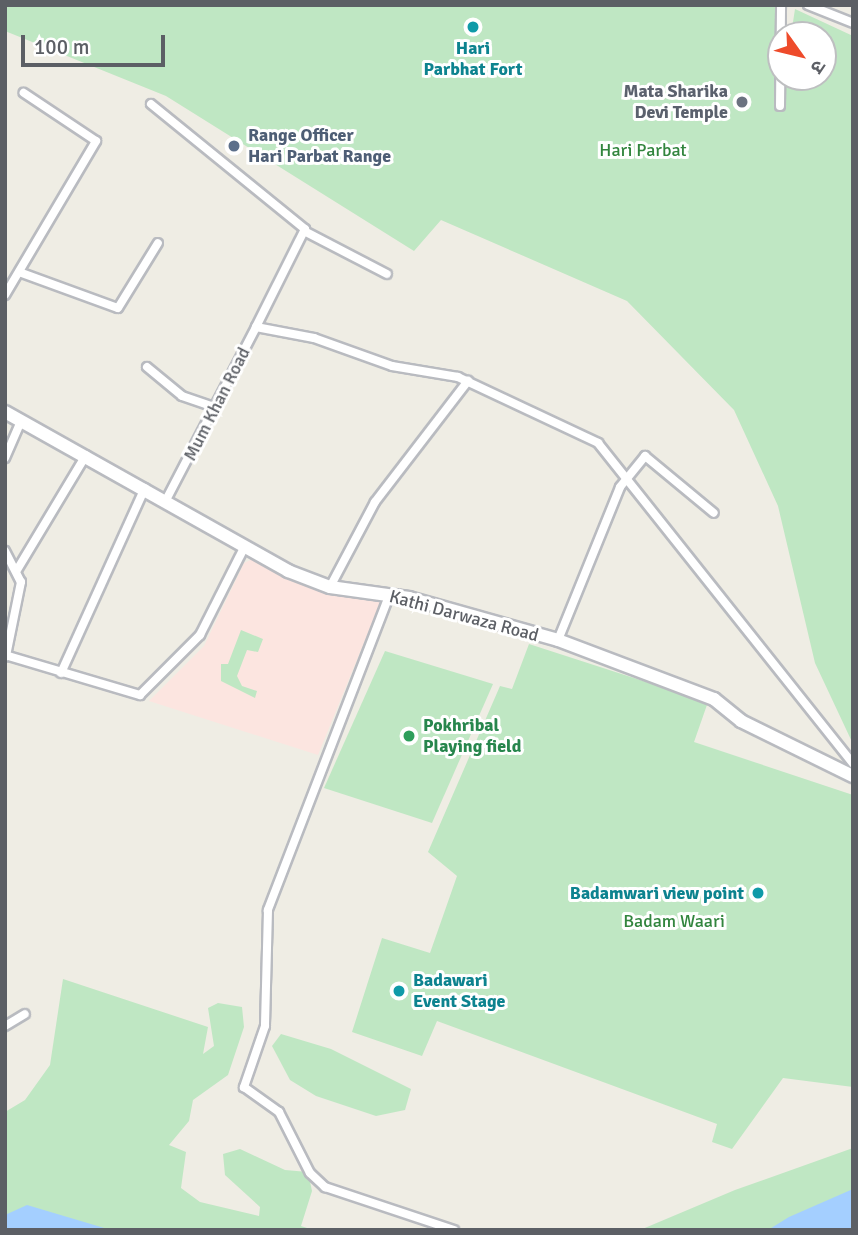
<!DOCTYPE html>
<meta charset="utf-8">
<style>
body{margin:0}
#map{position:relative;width:858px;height:1235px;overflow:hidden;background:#efede4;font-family:Signika,"Noto Sans Devanagari",sans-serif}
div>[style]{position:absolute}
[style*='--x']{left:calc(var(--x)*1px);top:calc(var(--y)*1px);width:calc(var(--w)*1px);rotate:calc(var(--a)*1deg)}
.medical>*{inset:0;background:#fce5e0}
.green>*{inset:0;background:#bfe7c3}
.water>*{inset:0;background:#a4cfff}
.roads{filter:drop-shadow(2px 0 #b9bbc0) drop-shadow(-2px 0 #b9bbc0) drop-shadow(0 2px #b9bbc0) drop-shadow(0 -2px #b9bbc0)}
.street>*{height:8px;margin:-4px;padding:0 4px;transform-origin:4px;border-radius:4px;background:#fff}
.secondary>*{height:12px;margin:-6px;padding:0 6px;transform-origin:6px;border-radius:6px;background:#fff}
.dots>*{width:19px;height:19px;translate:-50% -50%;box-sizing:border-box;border:4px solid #fff;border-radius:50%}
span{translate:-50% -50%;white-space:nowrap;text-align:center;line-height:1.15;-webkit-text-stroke:6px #fff;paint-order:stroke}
.culture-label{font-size:18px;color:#0d838f;font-weight:700}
.right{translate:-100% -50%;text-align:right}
.left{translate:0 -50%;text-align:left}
.worship-label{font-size:18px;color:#5b616d;font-weight:700}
.service-label{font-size:18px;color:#4e5e75;font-weight:700}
.park-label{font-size:18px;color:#32853e}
.street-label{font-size:18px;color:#5c5f65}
.leisure-label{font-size:18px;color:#27864d;font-weight:700}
.frame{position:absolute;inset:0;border:7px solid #5c5f65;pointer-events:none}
.north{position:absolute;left:767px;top:21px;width:70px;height:70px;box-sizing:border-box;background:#fff;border:2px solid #bebfc1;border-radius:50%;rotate:124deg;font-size:19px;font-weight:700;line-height:28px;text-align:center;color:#5c5f65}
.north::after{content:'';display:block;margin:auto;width:24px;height:32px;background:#ee4b2b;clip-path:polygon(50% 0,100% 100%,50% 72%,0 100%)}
.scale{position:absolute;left:21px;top:35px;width:144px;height:32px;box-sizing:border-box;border:4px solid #5c5f65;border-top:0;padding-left:9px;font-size:21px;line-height:24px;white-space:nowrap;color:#5c5f65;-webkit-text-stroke:5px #fff;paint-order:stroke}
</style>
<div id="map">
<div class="medical">
<i style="clip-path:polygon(257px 557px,321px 589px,381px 601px,318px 755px,149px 701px,204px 646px,244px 563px)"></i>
</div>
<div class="green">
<i style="clip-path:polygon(5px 5px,781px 5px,781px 99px,785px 77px,823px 77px,823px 35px,791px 35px,795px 9px,853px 36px,853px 744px,815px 663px,778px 506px,734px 410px,627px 301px,441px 220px,414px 251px,166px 96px,5px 31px)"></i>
<i style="clip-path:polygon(241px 630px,263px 639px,258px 652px,247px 650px,237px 676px,242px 686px,257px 691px,255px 698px,221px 681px,221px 664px,228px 664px)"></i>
<i style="clip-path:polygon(529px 644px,708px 702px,694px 742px,853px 795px,853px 1087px,783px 1078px,732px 1149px,712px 1142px,717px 1124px,437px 1021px,422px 1056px,352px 1032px,382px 938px,430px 953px,457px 876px,428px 852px,500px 686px,512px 689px)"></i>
<i style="clip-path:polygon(385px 651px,493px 684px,432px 823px,324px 788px)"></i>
<i style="clip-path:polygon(63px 979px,208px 1027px,203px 1054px,214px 1046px,208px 1008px,218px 1003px,242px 1007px,244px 1027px,228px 1075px,193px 1100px,189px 1121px,169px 1145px,186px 1152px,181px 1188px,200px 1202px,259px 1216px,260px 1207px,225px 1175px,223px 1154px,240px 1149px,285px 1170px,308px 1172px,312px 1191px,301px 1226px,313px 1230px,5px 1230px,5px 1112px,25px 1100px,50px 1065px)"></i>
<i style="clip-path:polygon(281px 1034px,331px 1049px,411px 1089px,405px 1110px,376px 1116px,316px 1096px,290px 1080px,272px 1046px)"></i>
<i style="clip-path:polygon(853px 1148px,853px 1230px,640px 1230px,735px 1190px)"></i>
</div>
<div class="water">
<i style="clip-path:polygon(853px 1189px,853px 1230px,768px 1230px,789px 1217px)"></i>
<i style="clip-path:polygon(27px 1205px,111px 1230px,5px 1230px,5px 1215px)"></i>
</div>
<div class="roads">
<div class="street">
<i style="--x:808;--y:5;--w:48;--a:21.8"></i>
<i style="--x:151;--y:104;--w:198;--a:39.1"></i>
<i style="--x:305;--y:229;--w:110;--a:116.6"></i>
<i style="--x:780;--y:106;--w:101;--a:-89.4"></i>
<i style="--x:306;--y:232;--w:91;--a:27.4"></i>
<i style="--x:19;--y:272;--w:105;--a:20"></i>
<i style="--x:118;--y:308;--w:76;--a:-58.4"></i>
<i style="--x:5;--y:295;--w:179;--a:-59.4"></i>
<i style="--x:96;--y:141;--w:87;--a:-146.3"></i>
<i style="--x:147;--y:367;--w:45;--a:39.6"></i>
<i style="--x:182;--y:396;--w:34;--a:19"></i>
<i style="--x:5;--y:458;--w:40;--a:-66.6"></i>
<i style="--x:166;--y:500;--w:195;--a:-62.5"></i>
<i style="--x:256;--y:327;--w:59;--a:10.7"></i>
<i style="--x:314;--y:338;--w:83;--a:19.7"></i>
<i style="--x:392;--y:366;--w:67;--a:9.5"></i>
<i style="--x:458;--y:377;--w:155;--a:25.2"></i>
<i style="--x:598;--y:443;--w:410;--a:51.5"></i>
<i style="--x:5;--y:551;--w:35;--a:63"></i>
<i style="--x:21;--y:582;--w:76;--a:101.5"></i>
<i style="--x:17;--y:570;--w:134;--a:-59"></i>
<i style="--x:330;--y:587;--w:96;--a:-62.1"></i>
<i style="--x:375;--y:502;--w:153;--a:-52.5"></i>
<i style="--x:389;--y:596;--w:337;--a:111.1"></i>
<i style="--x:268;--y:910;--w:116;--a:91.5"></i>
<i style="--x:265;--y:1026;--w:65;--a:109"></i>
<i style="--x:244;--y:1087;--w:43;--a:35.5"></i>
<i style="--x:279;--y:1112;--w:68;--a:63.1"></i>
<i style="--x:310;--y:1173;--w:21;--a:43"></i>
<i style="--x:325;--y:1187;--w:136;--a:18.4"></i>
<i style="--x:558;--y:640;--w:165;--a:-67.9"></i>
<i style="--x:620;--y:487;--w:40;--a:-51"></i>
<i style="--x:645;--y:456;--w:89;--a:39.6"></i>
<i style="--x:5;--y:655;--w:141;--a:16.5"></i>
<i style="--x:140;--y:695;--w:85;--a:-45"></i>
<i style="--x:200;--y:635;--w:97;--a:-63.2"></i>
<i style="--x:61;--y:673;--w:203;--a:-65.6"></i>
<i style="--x:5;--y:1026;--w:23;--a:-31"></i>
</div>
<div class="secondary">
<i style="--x:5;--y:412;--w:325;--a:29.3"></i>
<i style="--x:288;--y:571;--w:45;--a:20.9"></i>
<i style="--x:330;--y:587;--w:80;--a:7.9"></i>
<i style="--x:409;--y:598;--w:155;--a:15.7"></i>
<i style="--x:558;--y:640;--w:167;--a:20.7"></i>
<i style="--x:714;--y:699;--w:35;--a:39"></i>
<i style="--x:741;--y:721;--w:125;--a:26.2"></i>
</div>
</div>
<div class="dots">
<i style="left:473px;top:27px;background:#0f9aa8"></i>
<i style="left:742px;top:102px;background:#6b7280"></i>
<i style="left:234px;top:146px;background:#5c6f8a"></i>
<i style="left:409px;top:736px;background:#2e9e5b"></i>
<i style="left:758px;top:893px;background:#0f9aa8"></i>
<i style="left:399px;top:991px;background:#0f9aa8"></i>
</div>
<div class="culture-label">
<span style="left:473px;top:59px">Hari<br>Parbhat Fort</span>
<span class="right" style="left:744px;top:893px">Badamwari view point</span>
<span class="left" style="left:413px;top:991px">Badawari<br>Event Stage</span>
</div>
<div class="worship-label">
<span class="right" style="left:728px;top:102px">Mata Sharika<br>Devi Temple</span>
</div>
<div class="service-label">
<span class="left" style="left:248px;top:146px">Range Officer<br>Hari Parbat Range</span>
</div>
<div class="park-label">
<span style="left:643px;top:150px">Hari Parbat</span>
<span style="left:674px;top:921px">Badam Waari</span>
</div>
<div class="street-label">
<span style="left:217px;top:404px;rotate:-63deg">Mum Khan Road</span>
<span style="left:464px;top:616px;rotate:15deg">Kathi Darwaza Road</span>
</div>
<div class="leisure-label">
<span class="left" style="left:423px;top:736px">Pokhribal<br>Playing field</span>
</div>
<div class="frame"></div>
<div class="north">उ</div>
<div class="scale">100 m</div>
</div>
